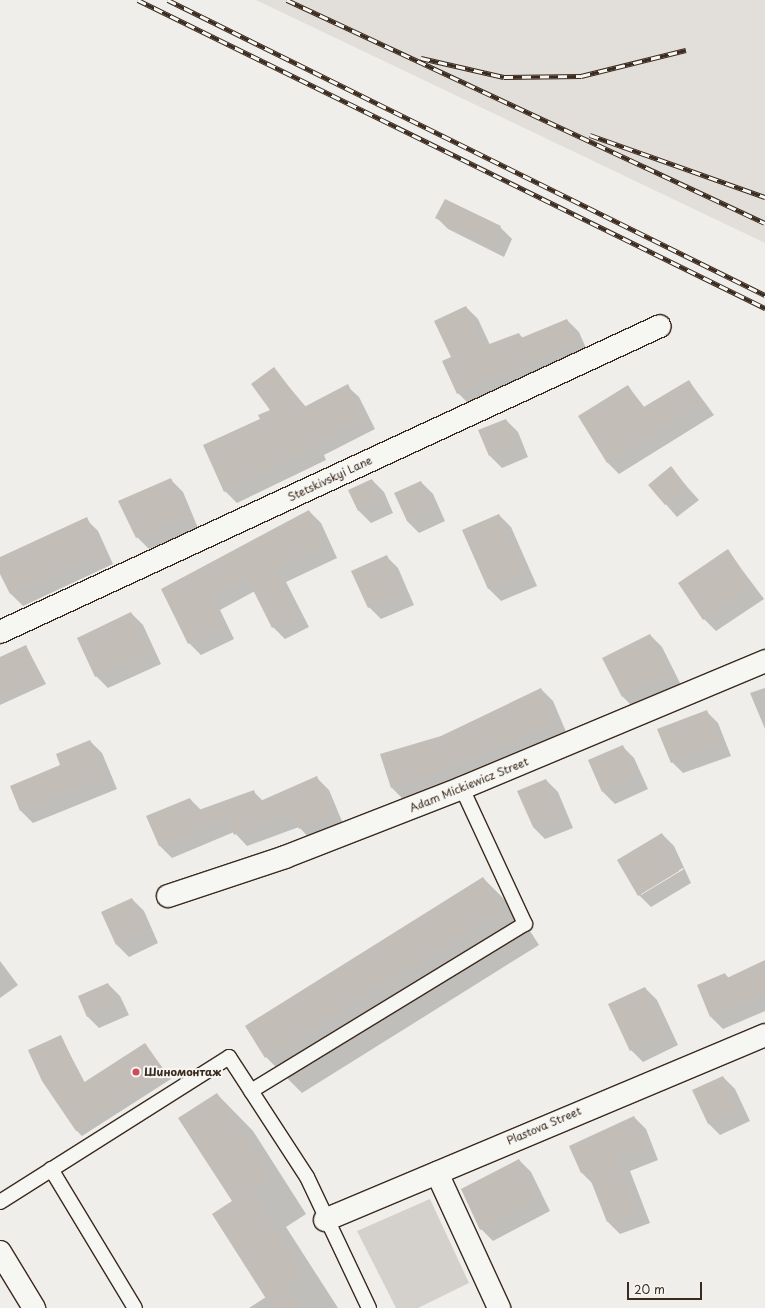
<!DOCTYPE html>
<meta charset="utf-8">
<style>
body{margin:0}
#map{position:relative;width:765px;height:1308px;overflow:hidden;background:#efeeea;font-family:"Playpen Sans",sans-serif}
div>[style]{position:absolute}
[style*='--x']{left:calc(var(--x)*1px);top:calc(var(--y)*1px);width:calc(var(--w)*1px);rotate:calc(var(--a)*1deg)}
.built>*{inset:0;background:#e2dfdb}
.green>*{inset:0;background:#d4d1cc}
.shadow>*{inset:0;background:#0003}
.building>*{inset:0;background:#c2bdb7}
.roads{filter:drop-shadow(1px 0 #3b2a1e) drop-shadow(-1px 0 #3b2a1e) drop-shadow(0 1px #3b2a1e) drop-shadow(0 -1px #3b2a1e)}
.lane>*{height:14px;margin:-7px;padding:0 7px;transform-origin:7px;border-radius:7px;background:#f6f6f2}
.street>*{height:22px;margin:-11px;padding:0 11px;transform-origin:11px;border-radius:11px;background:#f6f6f2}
.primary>*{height:22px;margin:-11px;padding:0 11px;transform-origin:11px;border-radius:11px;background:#f6f6f2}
.rail>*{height:4.5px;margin-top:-2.25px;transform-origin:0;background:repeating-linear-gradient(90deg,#f6f6f2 0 9px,#3b2a1e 0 18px);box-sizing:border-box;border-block:1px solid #3b2a1e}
.dots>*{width:11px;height:11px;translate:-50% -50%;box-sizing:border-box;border:2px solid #f6f6f2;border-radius:50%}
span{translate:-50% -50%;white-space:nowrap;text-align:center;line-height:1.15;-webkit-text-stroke:4px #f6f6f2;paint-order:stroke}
.street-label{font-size:11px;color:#3b2a1e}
.poi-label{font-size:11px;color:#3b2a1e;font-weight:700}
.left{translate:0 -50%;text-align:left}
.scale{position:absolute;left:627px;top:1282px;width:75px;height:18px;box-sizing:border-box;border:2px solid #3b2a1e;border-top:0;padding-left:5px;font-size:12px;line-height:14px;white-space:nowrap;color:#3b2a1e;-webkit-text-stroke:3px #f6f6f2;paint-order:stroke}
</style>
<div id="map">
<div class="built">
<i style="clip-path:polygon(256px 0,765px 0,765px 243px)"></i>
</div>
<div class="green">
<i style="clip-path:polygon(430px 1199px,469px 1283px,418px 1308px,396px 1308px,357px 1231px)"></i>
</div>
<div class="shadow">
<i style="clip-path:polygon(445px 200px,500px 227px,512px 239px,504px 257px,448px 229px,436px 217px)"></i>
<i style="clip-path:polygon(466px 307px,478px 319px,490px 345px,519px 334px,523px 338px,567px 320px,579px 332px,589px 355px,470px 405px,458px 393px,452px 357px)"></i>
<i style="clip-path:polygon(274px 369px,306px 407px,347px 386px,359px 397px,375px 429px,324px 455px,326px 460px,237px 503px,225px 491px,261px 420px,271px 411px)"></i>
<i style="clip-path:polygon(689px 381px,714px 415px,619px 474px,607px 462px,628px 386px,645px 408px)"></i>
<i style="clip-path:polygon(506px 420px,518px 432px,528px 457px,502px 468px,490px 456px)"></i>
<i style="clip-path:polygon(670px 468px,699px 500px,677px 517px,649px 485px)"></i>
<i style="clip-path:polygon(171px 480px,183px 492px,198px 528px,149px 549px,137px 537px)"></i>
<i style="clip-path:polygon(372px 480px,384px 492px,393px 513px,371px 523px,359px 511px)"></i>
<i style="clip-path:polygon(421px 482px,433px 494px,445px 521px,419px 533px,407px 521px)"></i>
<i style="clip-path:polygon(309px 511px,321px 523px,337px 558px,286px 582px,309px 627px,285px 639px,273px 627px,255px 591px,220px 610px,234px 639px,201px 655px,189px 643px,163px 589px)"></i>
<i style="clip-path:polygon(499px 515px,511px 527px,537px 586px,501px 601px,489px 589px,463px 530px)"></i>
<i style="clip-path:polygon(86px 519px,98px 531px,113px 564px,23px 606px,11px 594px,0 572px,0 558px)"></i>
<i style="clip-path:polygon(728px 551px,764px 599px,716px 631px,704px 619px)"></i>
<i style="clip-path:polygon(386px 556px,398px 568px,414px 605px,381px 619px,369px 607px)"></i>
<i style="clip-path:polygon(131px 613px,143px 625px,161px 664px,108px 688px,96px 676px)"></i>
<i style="clip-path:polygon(650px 635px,662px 647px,681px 685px,635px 709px,623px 697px,604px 659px)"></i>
<i style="clip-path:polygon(26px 646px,46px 684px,0 705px,0 658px)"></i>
<i style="clip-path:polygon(765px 688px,765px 729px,750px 693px)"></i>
<i style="clip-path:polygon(541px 689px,553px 701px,567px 734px,404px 800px,392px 788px,382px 755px,441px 737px)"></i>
<i style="clip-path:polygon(706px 711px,718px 723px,731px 756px,683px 773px,671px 761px)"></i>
<i style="clip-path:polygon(90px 741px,102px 753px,117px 789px,33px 823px,21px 811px,11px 786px,62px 766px)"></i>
<i style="clip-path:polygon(622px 746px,634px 758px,648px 789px,615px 804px,603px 792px)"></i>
<i style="clip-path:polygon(317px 778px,329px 790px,344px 826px,311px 840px,299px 827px,247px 846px,234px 832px,172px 858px,160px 846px,148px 816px,190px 799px,201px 810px,253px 791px,263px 801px)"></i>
<i style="clip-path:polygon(546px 780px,558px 792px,573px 828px,545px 839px,533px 827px)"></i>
<i style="clip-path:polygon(evenodd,662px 834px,674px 846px,691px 883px,651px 907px,639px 895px,662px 834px,683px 868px,684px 869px,641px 895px,641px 893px,683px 868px)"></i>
<i style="clip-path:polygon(483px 878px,519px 914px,539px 945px,302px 1093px,266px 1057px)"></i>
<i style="clip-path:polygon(132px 899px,144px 911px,158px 943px,129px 957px,117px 945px)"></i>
<i style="clip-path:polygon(0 961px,18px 985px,0 998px)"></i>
<i style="clip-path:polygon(765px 962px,765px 1011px,723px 1029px,711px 1017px,725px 974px,729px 978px)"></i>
<i style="clip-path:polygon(108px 984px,120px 996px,129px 1015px,99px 1028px,87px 1016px)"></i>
<i style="clip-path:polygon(645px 988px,657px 1000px,678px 1045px,643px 1062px,631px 1050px)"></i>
<i style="clip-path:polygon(61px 1037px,85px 1083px,145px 1045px,171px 1079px,82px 1136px,76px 1130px)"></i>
<i style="clip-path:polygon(723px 1077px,735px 1089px,750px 1121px,720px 1135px,708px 1123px)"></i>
<i style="clip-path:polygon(217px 1094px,253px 1131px,306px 1214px,286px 1227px,338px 1308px,249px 1308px,266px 1297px,233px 1202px)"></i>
<i style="clip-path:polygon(634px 1117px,646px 1129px,658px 1160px,630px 1171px,650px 1223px,620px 1234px,608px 1222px,594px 1185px,582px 1173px,571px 1146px)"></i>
<i style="clip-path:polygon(519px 1160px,531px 1172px,550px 1211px,493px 1241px,481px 1229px)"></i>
</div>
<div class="building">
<i style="clip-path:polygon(445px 199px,501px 226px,491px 246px,435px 218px)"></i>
<i style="clip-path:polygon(466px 306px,484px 346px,519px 333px,521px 338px,567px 319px,577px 343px,457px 394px,442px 361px,451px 357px,434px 321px)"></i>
<i style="clip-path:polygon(274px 367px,304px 407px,348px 384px,364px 417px,313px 443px,315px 448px,224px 492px,203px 445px,260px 419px,258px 415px,270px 410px,251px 384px)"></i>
<i style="clip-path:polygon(689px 380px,703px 403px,607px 463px,578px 416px,628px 385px,642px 408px)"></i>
<i style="clip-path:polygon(506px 419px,517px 445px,489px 456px,478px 430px)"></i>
<i style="clip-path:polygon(671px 466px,687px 487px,665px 505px,648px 485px)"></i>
<i style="clip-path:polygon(171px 478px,187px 516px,136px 538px,118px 501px)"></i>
<i style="clip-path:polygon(372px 479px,382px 501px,358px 511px,348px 490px)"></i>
<i style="clip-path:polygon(421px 481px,433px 509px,407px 521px,394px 493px)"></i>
<i style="clip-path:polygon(309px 510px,326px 546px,275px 570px,298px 615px,272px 628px,247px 578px,209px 597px,223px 627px,188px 644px,161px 589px)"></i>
<i style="clip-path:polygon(499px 514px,526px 574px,488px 589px,462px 530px)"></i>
<i style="clip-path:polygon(87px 517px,103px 552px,10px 594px,0 574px,0 557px)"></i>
<i style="clip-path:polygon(728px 549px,753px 587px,703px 620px,678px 583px)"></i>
<i style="clip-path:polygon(387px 555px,403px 593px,368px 608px,351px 571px)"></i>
<i style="clip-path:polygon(131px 612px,150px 652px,95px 677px,77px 638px)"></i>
<i style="clip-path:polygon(650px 634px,670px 673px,622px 697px,602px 658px)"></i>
<i style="clip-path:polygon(26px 645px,41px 678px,0 697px,0 657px)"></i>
<i style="clip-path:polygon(541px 688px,556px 722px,436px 774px,391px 788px,380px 754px,441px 736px)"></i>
<i style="clip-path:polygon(707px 710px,720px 744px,671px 763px,657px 729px)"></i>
<i style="clip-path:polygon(90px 740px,105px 777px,20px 811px,10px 786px,60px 765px,56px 754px)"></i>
<i style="clip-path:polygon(623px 745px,637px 776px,602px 792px,588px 760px)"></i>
<i style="clip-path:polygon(317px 776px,333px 814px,299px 829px,292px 814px,234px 835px,228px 818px,159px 846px,146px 816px,190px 798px,196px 811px,254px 790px,258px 802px)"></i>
<i style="clip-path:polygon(546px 779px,562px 815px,533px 827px,517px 791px)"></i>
<i style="clip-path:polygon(662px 833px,679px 871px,638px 896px,617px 860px)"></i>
<i style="clip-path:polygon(483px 877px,503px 909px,265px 1058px,245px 1026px)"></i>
<i style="clip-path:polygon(132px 898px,147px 931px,116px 945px,101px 912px)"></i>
<i style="clip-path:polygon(765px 960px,765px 994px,710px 1017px,697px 985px,725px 973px,727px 978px)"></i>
<i style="clip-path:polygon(108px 983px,117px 1003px,87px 1017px,78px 996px)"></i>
<i style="clip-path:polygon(645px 987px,667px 1033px,630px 1051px,608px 1004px)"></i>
<i style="clip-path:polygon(61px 1035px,83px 1083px,145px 1043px,166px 1073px,76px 1131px,42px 1081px,28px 1050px)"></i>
<i style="clip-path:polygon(723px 1076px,739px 1109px,708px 1124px,692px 1090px)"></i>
<i style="clip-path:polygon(217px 1093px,271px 1177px,250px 1190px,305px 1275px,286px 1287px,300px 1308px,272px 1308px,212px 1214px,232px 1201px,178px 1118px)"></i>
<i style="clip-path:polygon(634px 1116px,647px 1148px,618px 1159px,638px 1211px,607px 1222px,587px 1171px,581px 1173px,569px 1146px)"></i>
<i style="clip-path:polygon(519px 1159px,539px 1199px,480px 1230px,461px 1189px)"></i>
</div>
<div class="roads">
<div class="lane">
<i style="--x:251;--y:1091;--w:321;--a:-31.4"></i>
<i style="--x:525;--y:924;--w:150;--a:-114.9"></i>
<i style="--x:51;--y:1169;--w:162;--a:58.9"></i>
<i style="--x:0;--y:1202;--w:271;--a:-32.3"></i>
<i style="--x:229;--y:1057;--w:143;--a:57"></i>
<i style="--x:307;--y:1177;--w:145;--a:64.7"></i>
</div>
<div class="street">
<i style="--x:0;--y:632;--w:727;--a:-24.87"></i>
<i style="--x:168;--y:896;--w:123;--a:-18.4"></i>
<i style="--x:285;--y:857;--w:190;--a:-21.3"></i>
<i style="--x:462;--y:788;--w:329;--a:-22.7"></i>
<i style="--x:437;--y:1173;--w:149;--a:65.3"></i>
<i style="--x:325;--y:1220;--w:477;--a:-22.8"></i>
</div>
<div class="primary">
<i style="--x:0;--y:1252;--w:66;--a:58.7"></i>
</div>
</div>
<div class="rail">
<i style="--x:138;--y:0;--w:699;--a:26.16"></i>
<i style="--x:168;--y:0;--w:666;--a:26.3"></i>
<i style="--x:287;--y:0;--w:527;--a:25.01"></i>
<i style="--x:421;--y:58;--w:85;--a:12.9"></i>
<i style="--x:504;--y:77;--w:77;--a:-0.7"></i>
<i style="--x:581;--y:76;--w:108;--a:-13.9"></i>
<i style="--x:590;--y:135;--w:186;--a:19.5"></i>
</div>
<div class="dots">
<i style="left:136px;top:1072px;background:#d1495b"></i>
</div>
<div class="street-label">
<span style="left:330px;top:479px;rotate:-25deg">Stetskivskyi Lane</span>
<span style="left:469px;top:785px;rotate:-22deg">Adam Mickiewicz Street</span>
<span style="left:544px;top:1126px;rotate:-23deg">Plastova Street</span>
</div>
<div class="poi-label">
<span class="left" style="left:144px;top:1072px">Шиномонтаж</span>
</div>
<div class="scale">20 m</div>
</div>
